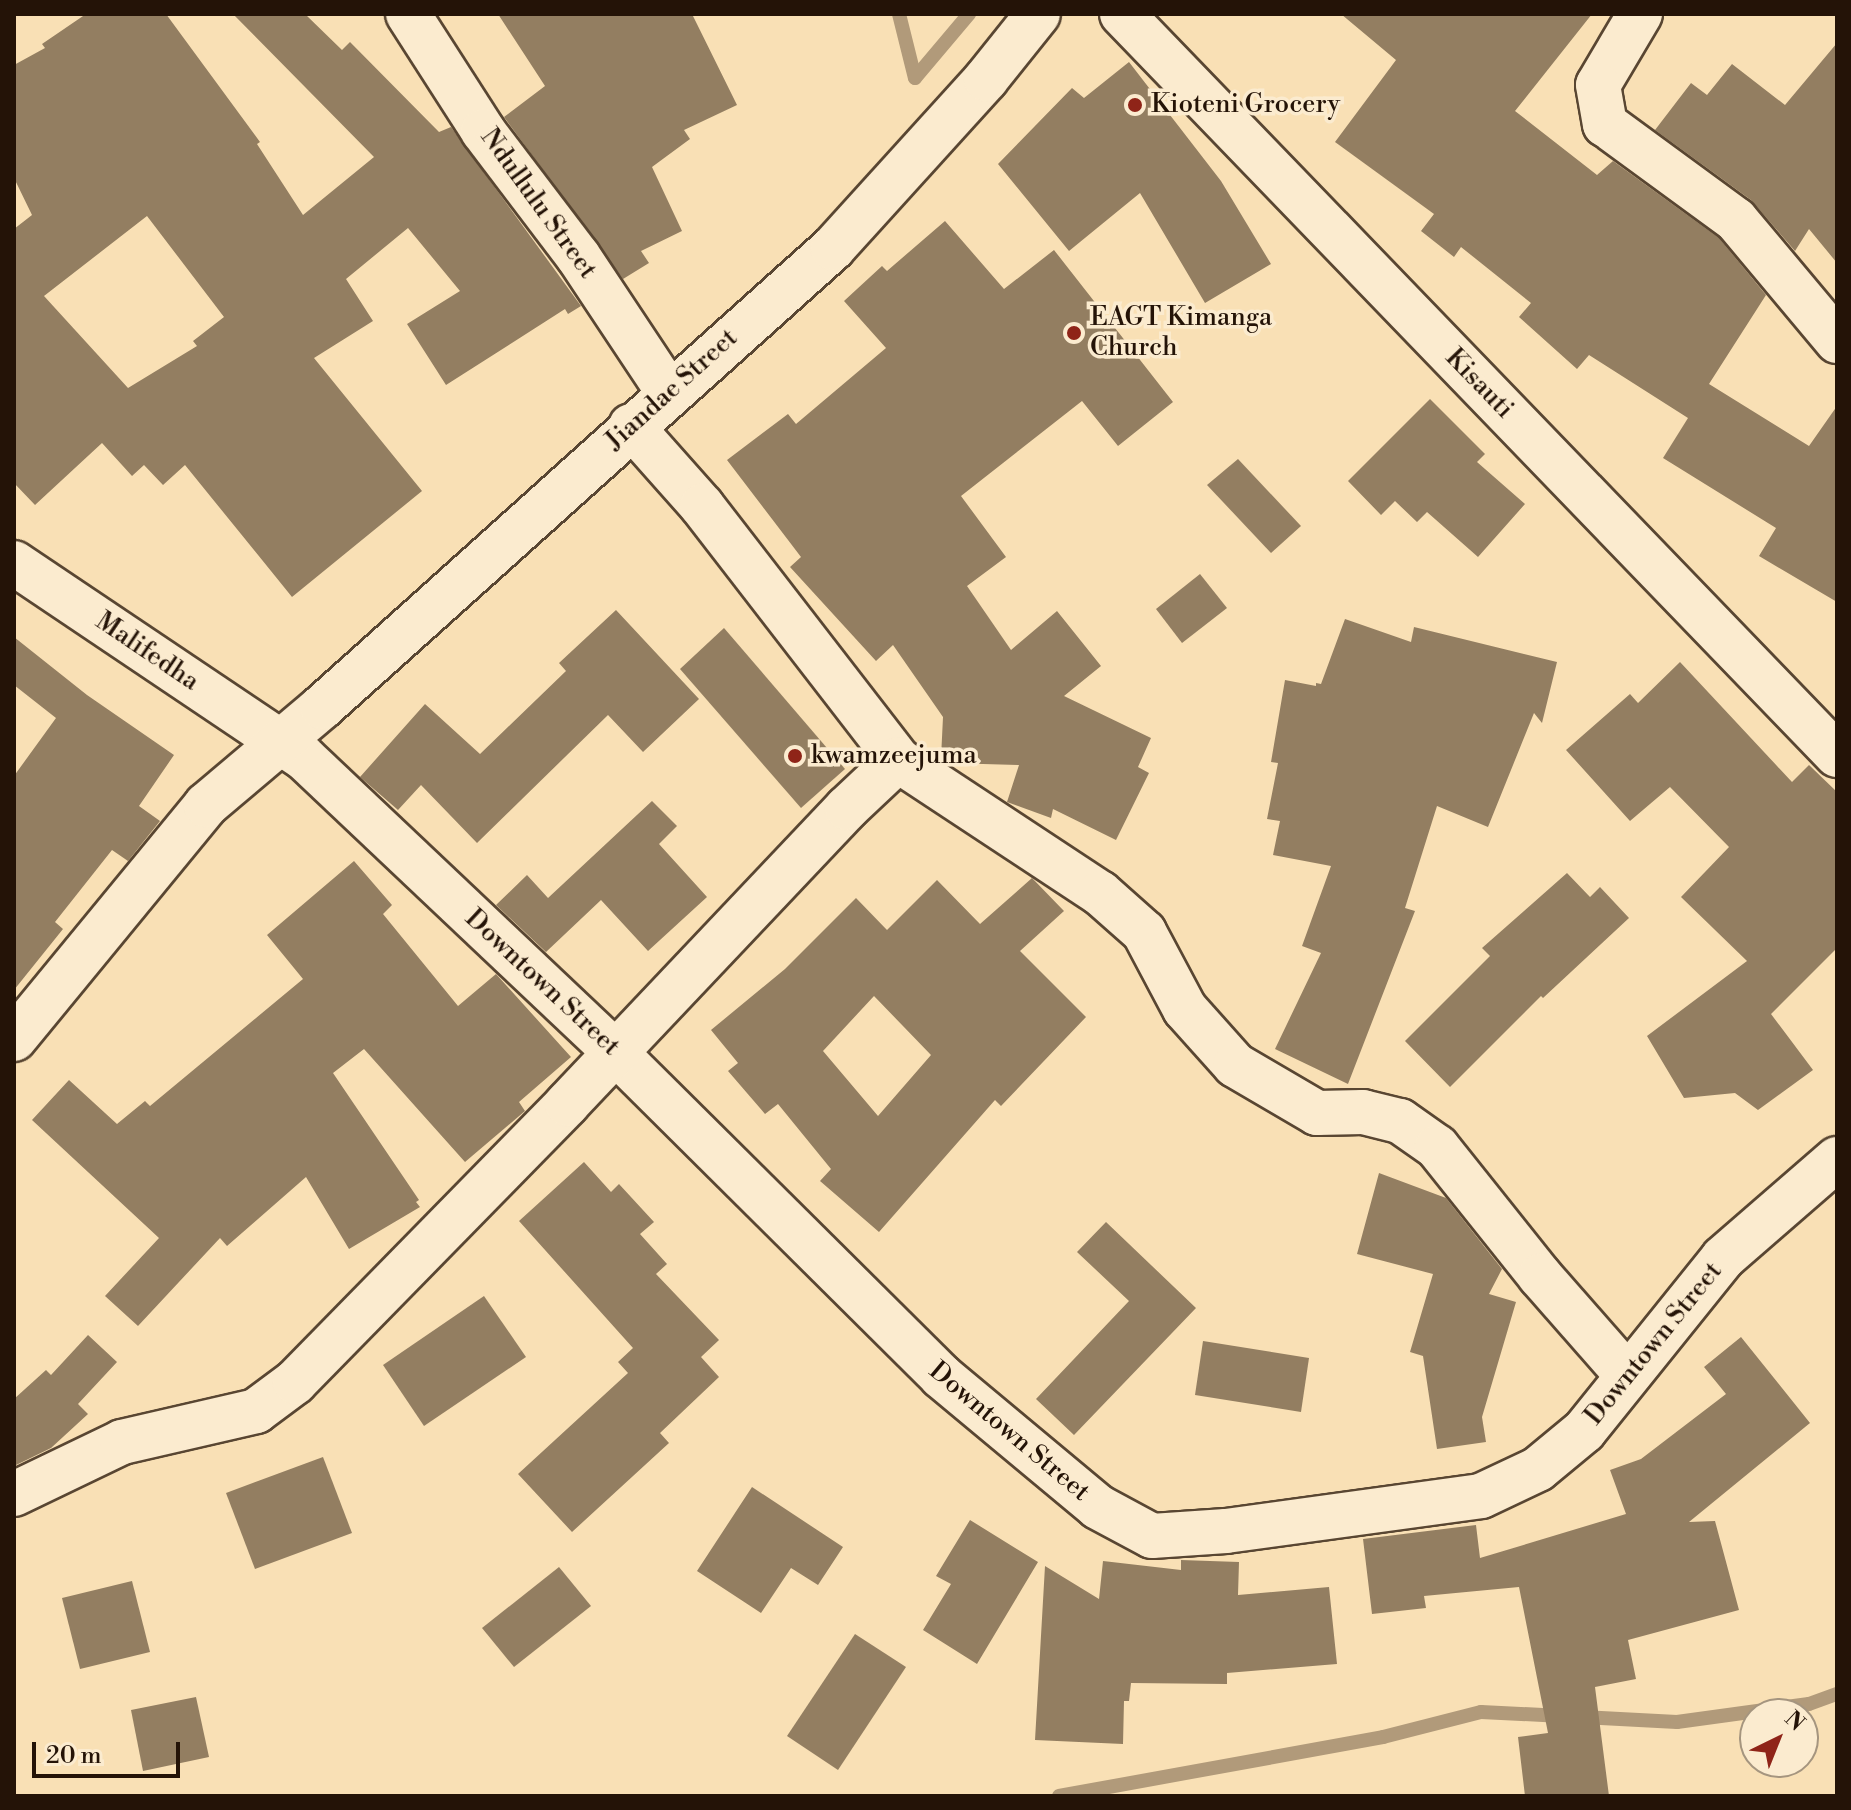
<!DOCTYPE html>
<style>
body{margin:0}
#map{position:relative;width:1851px;height:1810px;overflow:hidden;background:#f9e0b5;font-family:"Libre Bodoni",serif}
div>[style]{position:absolute}
[style*='--x']{left:calc(var(--x)*1px);top:calc(var(--y)*1px);width:calc(var(--w)*1px);rotate:calc(var(--a)*1deg)}
.stream>*{height:14px;margin:-7px;padding:0 7px;transform-origin:7px;border-radius:7px;background:#b19a7a}
.building>*{inset:0;background:#937e61}
.roads{filter:drop-shadow(2px 0 #594632) drop-shadow(-2px 0 #594632) drop-shadow(0 2px #594632) drop-shadow(0 -2px #594632)}
.minor>*{height:44px;margin:-22px;padding:0 22px;transform-origin:22px;border-radius:22px;background:#fbebcf}
.dots>*{width:22px;height:22px;translate:-50% -50%;box-sizing:border-box;border:4px solid #fbebcf;border-radius:50%}
span{translate:-50% -50%;white-space:nowrap;text-align:center;line-height:1.15;-webkit-text-stroke:7px #fbebcf;paint-order:stroke}
.poi-label{font-size:26px;color:#241307}
.left{translate:0 -50%;text-align:left}
.street-label{font-size:26px;color:#241307}
.frame{position:absolute;inset:0;border:16px solid #241307;pointer-events:none}
.north{position:absolute;left:1739px;top:1698px;width:80px;height:80px;box-sizing:border-box;background:#fbebcf;border:2px solid #a5957f;border-radius:50%;rotate:43deg;font-size:22px;font-weight:700;line-height:32px;text-align:center;color:#241307}
.north::after{content:'';display:block;margin:auto;width:28px;height:36px;background:#8f2418;clip-path:polygon(50% 0,100% 100%,50% 72%,0 100%)}
.scale{position:absolute;left:32px;top:1742px;width:148px;height:36px;box-sizing:border-box;border:4px solid #241307;border-top:0;padding-left:10px;font-size:24px;line-height:28px;white-space:nowrap;color:#241307;-webkit-text-stroke:6px #fbebcf;paint-order:stroke}
</style>
<div id="map">
<div class="stream">
<i style="--x:899;--y:14;--w:66;--a:76"></i>
<i style="--x:915;--y:78;--w:84;--a:-49.8"></i>
<i style="--x:1582;--y:1717;--w:95;--a:3"></i>
<i style="--x:1677;--y:1722;--w:133;--a:-7.8"></i>
<i style="--x:1809;--y:1704;--w:30;--a:-20"></i>
<i style="--x:1059;--y:1796;--w:329;--a:-10.3"></i>
<i style="--x:1383;--y:1737;--w:101;--a:-14.3"></i>
<i style="--x:1481;--y:1712;--w:81;--a:2.8"></i>
</div>
<div class="building">
<i style="clip-path:polygon(evenodd,86px 14px,166px 14px,260px 142px,257px 144px,303px 215px,374px 157px,233px 14px,305px 14px,342px 50px,350px 42px,439px 132px,451px 127px,581px 306px,568px 314px,565px 309px,446px 385px,407px 324px,460px 291px,408px 228px,346px 279px,373px 321px,314px 358px,422px 491px,292px 597px,185px 465px,163px 485px,144px 465px,132px 476px,102px 443px,35px 505px,14px 483px,14px 229px,32px 215px,14px 178px,14px 65px,45px 48px,42px 44px,86px 14px,147px 216px,224px 317px,193px 341px,197px 346px,128px 388px,44px 296px,147px 216px)"></i>
<i style="clip-path:polygon(498px 14px,692px 14px,737px 105px,684px 130px,690px 139px,652px 167px,682px 231px,641px 251px,649px 263px,623px 279px,504px 117px,545px 86px)"></i>
<i style="clip-path:polygon(1341px 14px,1592px 14px,1515px 111px,1597px 175px,1613px 161px,1719px 238px,1766px 295px,1709px 384px,1809px 446px,1837px 406px,1837px 602px,1759px 556px,1776px 528px,1663px 458px,1688px 418px,1589px 355px,1577px 369px,1519px 317px,1531px 303px,1461px 247px,1454px 257px,1421px 231px,1434px 214px,1335px 142px,1396px 60px)"></i>
<i style="clip-path:polygon(1837px 43px,1837px 263px,1809px 229px,1795px 251px,1751px 200px,1655px 130px,1691px 83px,1707px 95px,1732px 64px,1785px 105px)"></i>
<i style="clip-path:polygon(1129px 62px,1221px 181px,1271px 264px,1205px 303px,1140px 193px,1069px 251px,998px 164px,1072px 88px,1084px 98px)"></i>
<i style="clip-path:polygon(945px 221px,1004px 289px,1054px 250px,1173px 402px,1118px 446px,1082px 401px,961px 496px,1006px 557px,967px 586px,1011px 650px,1057px 611px,1101px 666px,1064px 696px,1151px 738px,1138px 767px,1149px 773px,1116px 840px,1053px 809px,1051px 818px,1007px 802px,1019px 765px,948px 763px,941px 758px,943px 717px,893px 645px,876px 661px,790px 567px,801px 557px,727px 460px,788px 414px,796px 424px,886px 348px,844px 301px,882px 266px,887px 271px)"></i>
<i style="clip-path:polygon(1430px 399px,1485px 454px,1477px 462px,1525px 504px,1478px 557px,1427px 512px,1417px 522px,1395px 501px,1381px 515px,1348px 481px)"></i>
<i style="clip-path:polygon(1238px 459px,1301px 526px,1271px 553px,1207px 485px)"></i>
<i style="clip-path:polygon(1200px 574px,1227px 608px,1182px 643px,1156px 609px)"></i>
<i style="clip-path:polygon(616px 610px,699px 699px,643px 752px,608px 715px,477px 843px,421px 785px,398px 810px,360px 777px,425px 704px,480px 754px,566px 671px,559px 663px)"></i>
<i style="clip-path:polygon(1345px 619px,1411px 642px,1414px 627px,1557px 662px,1542px 723px,1534px 713px,1488px 827px,1437px 806px,1405px 908px,1415px 911px,1348px 1084px,1275px 1049px,1321px 953px,1302px 946px,1331px 866px,1273px 855px,1280px 821px,1267px 819px,1278px 763px,1271px 762px,1285px 680px,1316px 686px,1316px 683px,1321px 684px)"></i>
<i style="clip-path:polygon(724px 628px,845px 769px,801px 808px,680px 669px)"></i>
<i style="clip-path:polygon(14px 637px,87px 695px,174px 755px,139px 806px,160px 821px,128px 861px,112px 850px,55px 922px,63px 929px,14px 990px,14px 776px,56px 718px,14px 685px)"></i>
<i style="clip-path:polygon(1680px 662px,1792px 782px,1809px 765px,1837px 792px,1837px 948px,1771px 1014px,1813px 1070px,1758px 1110px,1735px 1093px,1684px 1098px,1647px 1036px,1747px 961px,1681px 897px,1729px 847px,1670px 787px,1630px 821px,1566px 750px,1630px 694px,1638px 703px)"></i>
<i style="clip-path:polygon(652px 801px,677px 826px,659px 844px,707px 897px,648px 951px,601px 900px,546px 952px,496px 905px,527px 875px,548px 898px)"></i>
<i style="clip-path:polygon(354px 861px,392px 905px,383px 914px,458px 1006px,496px 974px,571px 1057px,519px 1102px,525px 1111px,465px 1162px,364px 1049px,333px 1073px,419px 1200px,416px 1202px,420px 1207px,349px 1249px,306px 1177px,227px 1246px,220px 1238px,138px 1326px,105px 1296px,159px 1238px,32px 1120px,69px 1080px,117px 1124px,145px 1101px,150px 1106px,303px 979px,267px 935px)"></i>
<i style="clip-path:polygon(1567px 873px,1590px 897px,1600px 887px,1629px 918px,1543px 998px,1541px 996px,1450px 1087px,1405px 1041px,1490px 956px,1482px 948px)"></i>
<i style="clip-path:polygon(evenodd,1032px 878px,1064px 911px,1020px 951px,1086px 1017px,1001px 1106px,995px 1100px,879px 1232px,820px 1181px,831px 1169px,778px 1104px,765px 1114px,728px 1071px,738px 1063px,711px 1030px,785px 969px,856px 898px,887px 930px,937px 880px,980px 924px,1032px 878px,874px 996px,931px 1055px,878px 1116px,823px 1051px,874px 996px)"></i>
<i style="clip-path:polygon(584px 1162px,611px 1192px,619px 1184px,654px 1222px,640px 1234px,667px 1264px,656px 1274px,719px 1340px,701px 1357px,719px 1377px,660px 1433px,669px 1443px,572px 1532px,518px 1474px,628px 1373px,618px 1362px,633px 1348px,519px 1221px)"></i>
<i style="clip-path:polygon(1379px 1173px,1446px 1198px,1502px 1269px,1489px 1294px,1516px 1302px,1482px 1417px,1486px 1442px,1437px 1449px,1423px 1356px,1410px 1352px,1433px 1274px,1357px 1254px)"></i>
<i style="clip-path:polygon(1106px 1222px,1196px 1308px,1074px 1435px,1036px 1399px,1129px 1301px,1077px 1252px)"></i>
<i style="clip-path:polygon(484px 1296px,526px 1357px,424px 1426px,383px 1365px)"></i>
<i style="clip-path:polygon(88px 1335px,117px 1362px,78px 1404px,88px 1414px,51px 1448px,14px 1466px,14px 1399px,46px 1370px,51px 1375px)"></i>
<i style="clip-path:polygon(1741px 1337px,1810px 1423px,1689px 1522px,1715px 1521px,1739px 1610px,1628px 1640px,1636px 1679px,1595px 1687px,1609px 1796px,1525px 1796px,1518px 1737px,1548px 1733px,1519px 1587px,1424px 1596px,1426px 1608px,1372px 1614px,1363px 1539px,1476px 1525px,1480px 1558px,1626px 1514px,1610px 1470px,1641px 1459px,1726px 1394px,1704px 1367px)"></i>
<i style="clip-path:polygon(1203px 1341px,1309px 1358px,1301px 1412px,1195px 1395px)"></i>
<i style="clip-path:polygon(323px 1457px,352px 1533px,255px 1569px,226px 1493px)"></i>
<i style="clip-path:polygon(752px 1487px,843px 1547px,818px 1585px,791px 1568px,761px 1613px,697px 1571px)"></i>
<i style="clip-path:polygon(970px 1520px,1038px 1562px,977px 1664px,923px 1630px,951px 1584px,936px 1576px)"></i>
<i style="clip-path:polygon(1181px 1560px,1239px 1562px,1238px 1595px,1329px 1587px,1337px 1664px,1227px 1673px,1227px 1684px,1131px 1683px,1129px 1701px,1124px 1701px,1123px 1744px,1035px 1740px,1045px 1566px,1099px 1599px,1103px 1561px,1181px 1570px)"></i>
<i style="clip-path:polygon(559px 1567px,591px 1606px,514px 1667px,482px 1628px)"></i>
<i style="clip-path:polygon(132px 1581px,150px 1652px,80px 1669px,62px 1598px)"></i>
<i style="clip-path:polygon(855px 1634px,906px 1667px,838px 1770px,787px 1736px)"></i>
<i style="clip-path:polygon(196px 1697px,209px 1757px,143px 1771px,131px 1710px)"></i>
</div>
<div class="roads">
<div class="minor">
<i style="--x:408;--y:14;--w:139;--a:57.3"></i>
<i style="--x:483;--y:131;--w:157;--a:52.8"></i>
<i style="--x:578;--y:256;--w:164;--a:56.4"></i>
<i style="--x:1122;--y:14;--w:1030;--a:46.02"></i>
<i style="--x:1640;--y:14;--w:82;--a:120.6"></i>
<i style="--x:1598;--y:85;--w:40;--a:80"></i>
<i style="--x:1605;--y:124;--w:162;--a:36.2"></i>
<i style="--x:1736;--y:220;--w:158;--a:50.1"></i>
<i style="--x:631;--y:426;--w:107;--a:48.4"></i>
<i style="--x:702;--y:506;--w:321;--a:52.3"></i>
<i style="--x:898;--y:760;--w:242;--a:33.4"></i>
<i style="--x:1100;--y:893;--w:59;--a:41.6"></i>
<i style="--x:1144;--y:932;--w:87;--a:62"></i>
<i style="--x:1185;--y:1009;--w:75;--a:48.2"></i>
<i style="--x:1235;--y:1065;--w:95;--a:30.3"></i>
<i style="--x:1317;--y:1113;--w:46;--a:-1.2"></i>
<i style="--x:1363;--y:1112;--w:38;--a:14"></i>
<i style="--x:1400;--y:1121;--w:45;--a:35.1"></i>
<i style="--x:1437;--y:1147;--w:165;--a:51.4"></i>
<i style="--x:1540;--y:1276;--w:132;--a:48.7"></i>
<i style="--x:14;--y:563;--w:348;--a:33.9"></i>
<i style="--x:303;--y:757;--w:429;--a:43.4"></i>
<i style="--x:615;--y:1052;--w:460;--a:44.8"></i>
<i style="--x:941;--y:1376;--w:204;--a:39.8"></i>
<i style="--x:1098;--y:1507;--w:61;--a:28.2"></i>
<i style="--x:1152;--y:1536;--w:74;--a:-3.9"></i>
<i style="--x:1226;--y:1531;--w:257;--a:-7.8"></i>
<i style="--x:1481;--y:1496;--w:63;--a:-25.3"></i>
<i style="--x:1538;--y:1469;--w:60;--a:-39.6"></i>
<i style="--x:1584;--y:1431;--w:222;--a:-51.2"></i>
<i style="--x:1723;--y:1258;--w:151;--a:-41"></i>
<i style="--x:14;--y:1039;--w:303;--a:-50.6"></i>
<i style="--x:206;--y:805;--w:152;--a:-40.2"></i>
<i style="--x:322;--y:707;--w:687;--a:-41.93"></i>
<i style="--x:833;--y:248;--w:228;--a:-47.8"></i>
<i style="--x:986;--y:79;--w:83;--a:-51.3"></i>
<i style="--x:14;--y:1494;--w:120;--a:-25.7"></i>
<i style="--x:122;--y:1442;--w:138;--a:-13"></i>
<i style="--x:256;--y:1411;--w:49;--a:-36.6"></i>
<i style="--x:295;--y:1382;--w:389;--a:-45.6"></i>
<i style="--x:567;--y:1104;--w:407;--a:-46.6"></i>
<i style="--x:847;--y:808;--w:70;--a:-43.3"></i>
</div>
</div>
<div class="dots">
<i style="left:1135px;top:105px;background:#8f2418"></i>
<i style="left:1074px;top:333px;background:#8f2418"></i>
<i style="left:795px;top:756px;background:#8f2418"></i>
</div>
<div class="poi-label">
<span class="left" style="left:1151px;top:105px">Kioteni Grocery</span>
<span class="left" style="left:1090px;top:333px">EAGT Kimanga<br>Church</span>
<span class="left" style="left:811px;top:756px">kwamzeejuma</span>
</div>
<div class="street-label">
<span style="left:538px;top:204px;rotate:54deg">Ndullulu Street</span>
<span style="left:1479px;top:384px;rotate:46deg">Kisauti</span>
<span style="left:672px;top:390px;rotate:-42deg">Jiandae Street</span>
<span style="left:147px;top:652px;rotate:34deg">Malifedha</span>
<span style="left:542px;top:983px;rotate:43deg">Downtown Street</span>
<span style="left:1654px;top:1344px;rotate:-51deg">Downtown Street</span>
<span style="left:1009px;top:1432px;rotate:40deg">Downtown Street</span>
</div>
<div class="frame"></div>
<div class="north">N</div>
<div class="scale">20 m</div>
</div>
